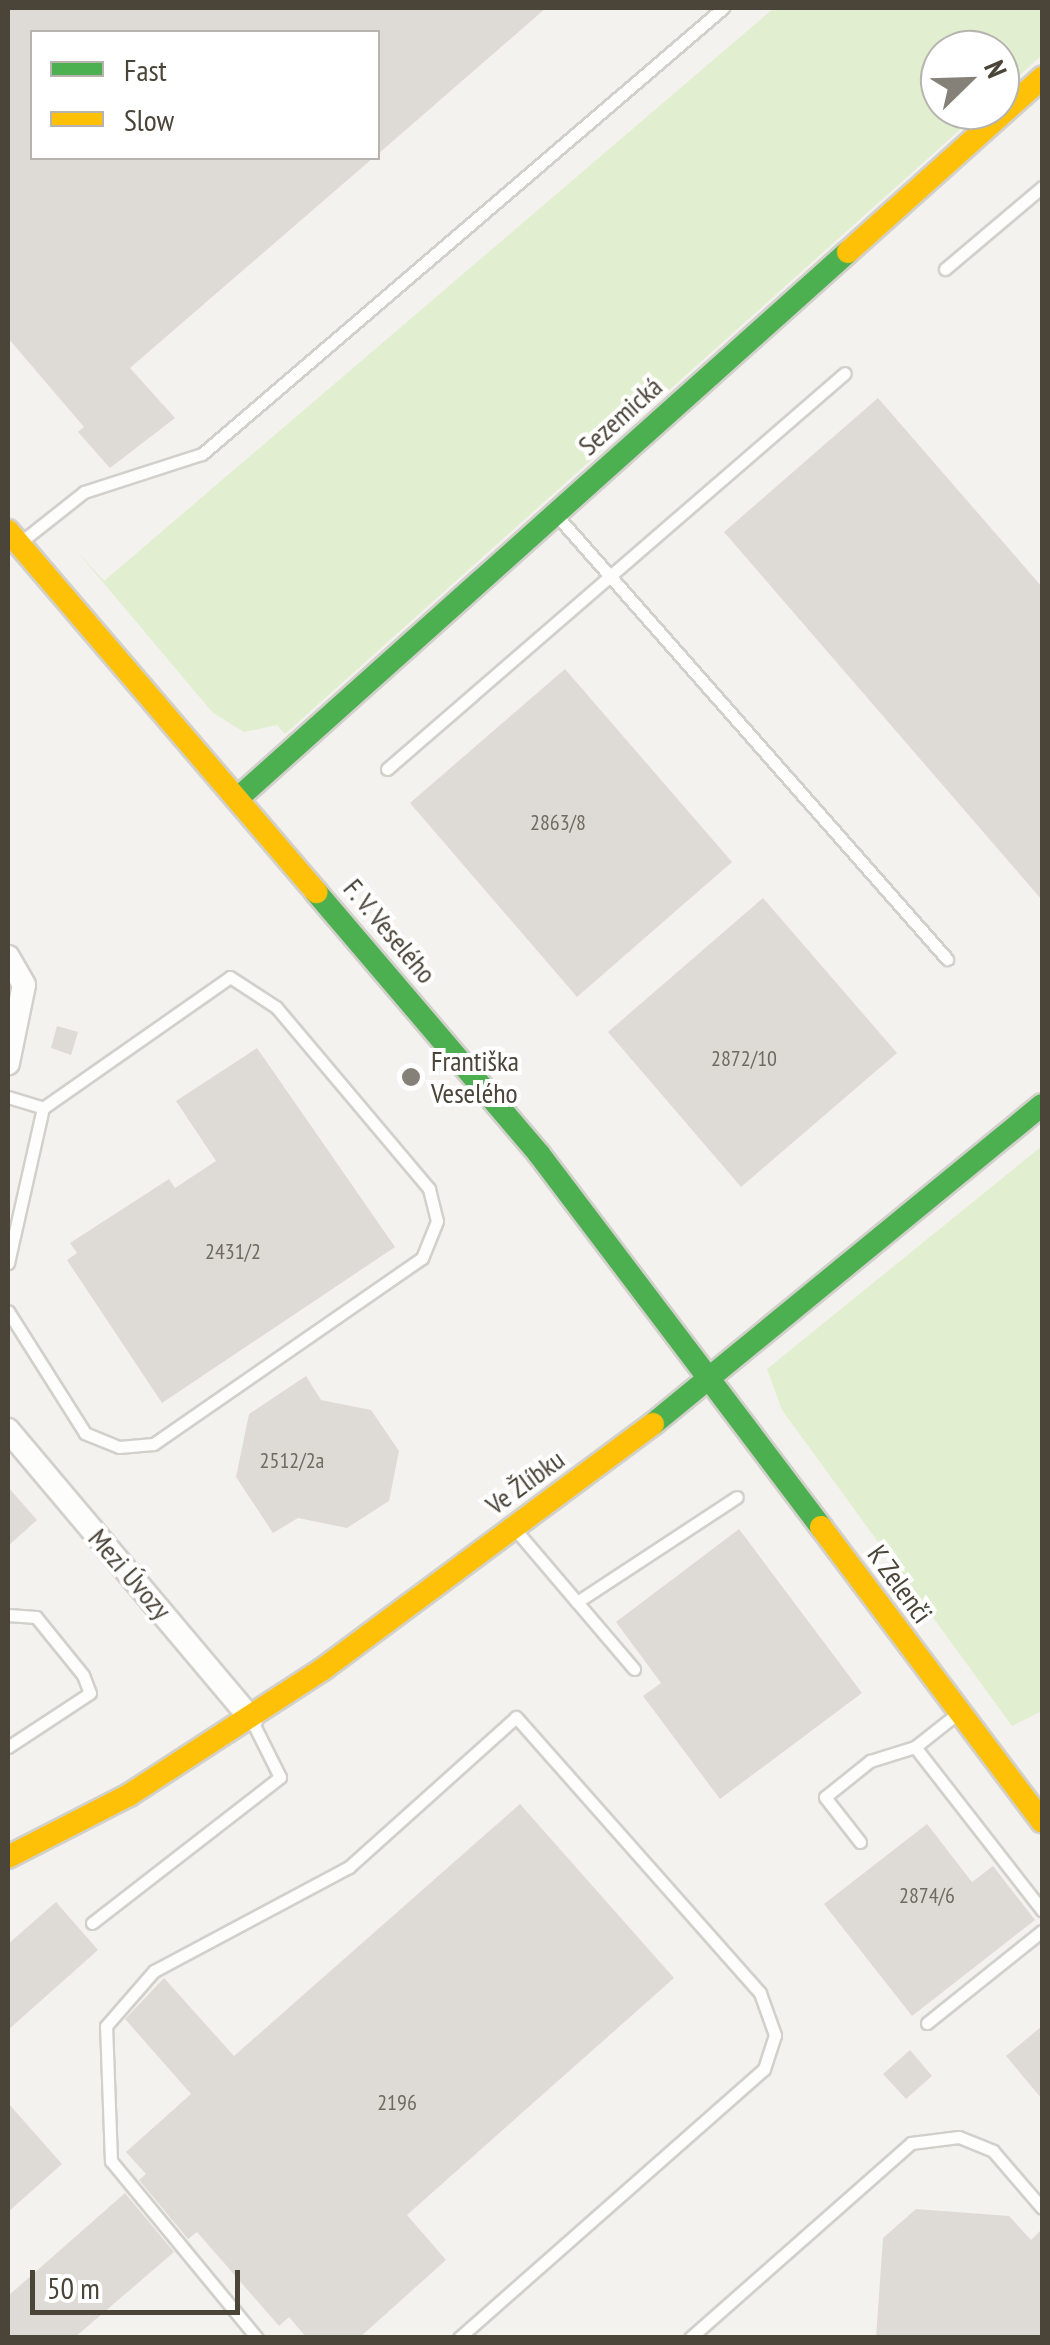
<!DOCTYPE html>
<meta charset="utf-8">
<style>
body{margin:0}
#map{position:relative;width:1050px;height:2345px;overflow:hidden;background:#f4f2ee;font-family:"PT Sans Narrow",sans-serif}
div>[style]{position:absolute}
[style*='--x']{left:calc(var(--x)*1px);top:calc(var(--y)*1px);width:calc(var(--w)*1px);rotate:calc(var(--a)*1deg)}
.green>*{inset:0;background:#e1eecf}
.building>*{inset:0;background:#dedbd6}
.roads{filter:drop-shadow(2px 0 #d2d0cb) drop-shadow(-2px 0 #d2d0cb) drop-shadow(0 2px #d2d0cb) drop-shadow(0 -2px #d2d0cb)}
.lane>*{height:11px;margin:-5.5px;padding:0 5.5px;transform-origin:5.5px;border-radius:5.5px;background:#fdfdfc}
.street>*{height:22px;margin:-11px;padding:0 11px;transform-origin:11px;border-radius:11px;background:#fdfdfc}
.fast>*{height:22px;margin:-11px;padding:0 11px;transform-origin:11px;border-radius:11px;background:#4caf50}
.slow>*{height:22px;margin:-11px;padding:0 11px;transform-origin:11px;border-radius:11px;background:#ffc107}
.dots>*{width:28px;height:28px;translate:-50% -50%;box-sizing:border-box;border:5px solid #fff;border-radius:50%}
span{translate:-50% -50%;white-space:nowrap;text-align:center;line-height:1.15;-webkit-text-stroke:8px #fff;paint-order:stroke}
.number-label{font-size:22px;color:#706a61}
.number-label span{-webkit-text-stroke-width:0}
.street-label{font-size:28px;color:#4b4439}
.poi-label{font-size:28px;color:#4b4439}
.left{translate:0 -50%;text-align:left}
.frame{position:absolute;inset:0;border:10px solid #4b4439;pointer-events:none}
.legend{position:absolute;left:30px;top:30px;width:350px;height:130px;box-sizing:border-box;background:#fff;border:2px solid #b7b4b0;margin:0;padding:12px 18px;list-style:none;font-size:30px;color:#4b4439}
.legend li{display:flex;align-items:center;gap:20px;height:50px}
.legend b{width:50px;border:2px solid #b7b4b0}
.north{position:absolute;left:920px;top:30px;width:100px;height:100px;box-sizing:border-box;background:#fff;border:2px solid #b7b4b0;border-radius:50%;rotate:67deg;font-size:28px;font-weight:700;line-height:40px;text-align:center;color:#4b4439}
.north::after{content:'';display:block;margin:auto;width:35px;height:45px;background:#868178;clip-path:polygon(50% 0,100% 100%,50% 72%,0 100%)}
.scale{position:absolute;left:30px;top:2270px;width:210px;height:45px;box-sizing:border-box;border:5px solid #4b4439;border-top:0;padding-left:12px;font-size:30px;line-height:35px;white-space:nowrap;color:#4b4439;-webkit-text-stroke:8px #fff;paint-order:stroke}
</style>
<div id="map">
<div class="green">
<i style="clip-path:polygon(774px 8px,1042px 8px,1042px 55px,1000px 93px,1000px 50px,940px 50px,940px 110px,982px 110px,285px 734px,277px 725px,244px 732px,213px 713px,75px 549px,104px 581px)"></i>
<i style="clip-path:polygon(1042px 1146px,1042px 1711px,1012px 1726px,782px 1410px,767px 1369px)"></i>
</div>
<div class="building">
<i style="clip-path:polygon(8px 8px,546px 8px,378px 154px,378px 32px,32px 32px,32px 158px,373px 158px,130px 368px,175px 418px,110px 468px,78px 432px,84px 427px,8px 338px)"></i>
<i style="clip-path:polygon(878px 398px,1042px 587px,1042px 900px,724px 532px)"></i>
<i style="clip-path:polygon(565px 669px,732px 862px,577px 997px,410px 803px)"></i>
<i style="clip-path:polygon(763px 898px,897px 1053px,741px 1187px,608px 1032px)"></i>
<i style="clip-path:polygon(57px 1026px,78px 1032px,71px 1055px,51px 1048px)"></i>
<i style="clip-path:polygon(257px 1048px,395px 1247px,162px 1403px,67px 1260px,77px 1253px,70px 1243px,169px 1179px,175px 1188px,216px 1161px,176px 1101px)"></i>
<i style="clip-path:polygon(306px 1376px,321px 1400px,371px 1410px,399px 1451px,389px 1501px,347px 1528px,298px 1518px,273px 1533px,236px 1477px,249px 1414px)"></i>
<i style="clip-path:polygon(8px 1487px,37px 1520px,8px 1546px)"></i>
<i style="clip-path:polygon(739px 1529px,862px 1693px,720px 1799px,643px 1696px,661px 1683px,616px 1622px)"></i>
<i style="clip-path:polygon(520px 1804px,674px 1978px,407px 2215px,446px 2260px,359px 2338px,307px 2338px,289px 2317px,279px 2326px,197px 2232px,188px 2239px,139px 2180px,146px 2174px,126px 2152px,191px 2094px,125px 2019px,164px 1978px,234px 2056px)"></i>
<i style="clip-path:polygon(927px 1824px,972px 1882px,993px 1866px,1035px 1920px,912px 2016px,824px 1904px)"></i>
<i style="clip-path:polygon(56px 1902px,98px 1950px,8px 2030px,8px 1944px)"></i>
<i style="clip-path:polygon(1042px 2026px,1042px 2099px,1006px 2056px)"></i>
<i style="clip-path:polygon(910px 2050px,932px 2076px,906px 2099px,883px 2074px)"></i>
<i style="clip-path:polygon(8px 2103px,62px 2164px,8px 2212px)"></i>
<i style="clip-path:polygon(125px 2193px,174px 2252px,74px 2338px,8px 2338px,8px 2296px)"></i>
<i style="clip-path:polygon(916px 2209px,1009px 2216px,1031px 2240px,1042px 2229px,1042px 2338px,876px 2338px,883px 2238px)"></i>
</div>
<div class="roads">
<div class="lane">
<i style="--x:945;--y:269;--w:127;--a:-40.2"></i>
<i style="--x:558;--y:517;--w:589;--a:48.65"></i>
<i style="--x:22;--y:541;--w:79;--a:-38.3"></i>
<i style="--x:84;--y:492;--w:124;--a:-17.9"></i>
<i style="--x:202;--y:454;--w:686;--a:-40.57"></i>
<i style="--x:387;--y:769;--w:605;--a:-40.85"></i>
<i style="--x:8;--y:1097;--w:37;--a:17"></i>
<i style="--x:8;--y:1263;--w:159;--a:-77.3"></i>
<i style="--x:43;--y:1108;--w:228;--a:-35"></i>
<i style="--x:230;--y:977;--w:55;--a:33.1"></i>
<i style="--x:276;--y:1007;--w:238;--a:49.9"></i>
<i style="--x:429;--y:1189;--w:33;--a:76"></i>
<i style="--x:437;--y:1221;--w:40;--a:112"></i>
<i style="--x:422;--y:1258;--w:327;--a:145.3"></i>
<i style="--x:153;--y:1444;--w:34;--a:175"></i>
<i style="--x:119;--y:1447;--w:37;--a:-158"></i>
<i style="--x:85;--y:1433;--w:144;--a:-122.3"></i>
<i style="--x:514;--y:1528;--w:97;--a:49.6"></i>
<i style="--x:577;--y:1602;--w:191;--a:-33.3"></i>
<i style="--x:577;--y:1602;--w:88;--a:49.6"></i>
<i style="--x:8;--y:1615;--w:28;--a:4"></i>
<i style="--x:36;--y:1617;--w:75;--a:51"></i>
<i style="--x:83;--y:1675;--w:19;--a:69"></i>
<i style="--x:90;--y:1693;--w:98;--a:146.6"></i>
<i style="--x:958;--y:1713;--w:55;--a:141.7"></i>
<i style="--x:915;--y:1747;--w:207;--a:52.1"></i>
<i style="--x:860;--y:1842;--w:57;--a:-127.9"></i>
<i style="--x:825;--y:1797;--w:58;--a:-38.7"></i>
<i style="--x:870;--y:1761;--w:47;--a:-17.3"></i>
<i style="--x:92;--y:1923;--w:238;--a:-37.8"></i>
<i style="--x:280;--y:1777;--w:65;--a:-116.6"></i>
<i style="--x:927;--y:2023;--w:147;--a:-38.7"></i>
<i style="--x:257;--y:2338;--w:229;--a:-129.5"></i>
<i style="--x:111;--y:2161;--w:135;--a:-92.1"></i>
<i style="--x:106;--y:2026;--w:73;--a:-48.9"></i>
<i style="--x:154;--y:1971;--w:221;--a:-28.1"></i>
<i style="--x:349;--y:1867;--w:224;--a:-41.9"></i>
<i style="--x:516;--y:1717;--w:368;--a:48.5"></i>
<i style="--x:760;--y:1993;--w:45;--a:70.3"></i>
<i style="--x:775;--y:2035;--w:36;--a:108"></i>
<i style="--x:764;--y:2069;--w:407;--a:138.6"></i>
<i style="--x:690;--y:2338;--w:295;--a:-41.4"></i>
<i style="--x:911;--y:2143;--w:48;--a:-7.1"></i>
<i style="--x:959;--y:2137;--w:37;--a:22"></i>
<i style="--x:993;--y:2151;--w:75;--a:49.3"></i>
</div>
<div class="street">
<i style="--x:8;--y:957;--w:32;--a:60"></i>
<i style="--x:24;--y:985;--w:80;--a:101.6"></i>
<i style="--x:8;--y:1430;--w:378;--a:49.9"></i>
</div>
<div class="fast">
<i style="--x:237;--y:799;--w:820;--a:-41.84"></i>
<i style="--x:316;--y:892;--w:344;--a:49.6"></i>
<i style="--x:539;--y:1154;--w:468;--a:52.9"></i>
<i style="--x:653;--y:1424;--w:503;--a:-39.35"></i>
</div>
<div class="slow">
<i style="--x:848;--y:252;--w:261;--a:-41.9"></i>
<i style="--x:8;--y:531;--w:475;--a:49.5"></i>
<i style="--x:821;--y:1527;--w:368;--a:53.1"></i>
<i style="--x:8;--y:1857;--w:136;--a:-27.1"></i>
<i style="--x:129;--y:1795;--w:231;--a:-33"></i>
<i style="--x:323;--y:1669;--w:411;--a:-36.6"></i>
</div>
</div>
<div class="dots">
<i style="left:411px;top:1077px;background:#868178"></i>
</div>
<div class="number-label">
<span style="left:558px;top:823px">2863/8</span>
<span style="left:744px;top:1059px">2872/10</span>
<span style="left:233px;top:1252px">2431/2</span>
<span style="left:292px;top:1461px">2512/2a</span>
<span style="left:927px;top:1896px">2874/6</span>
<span style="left:397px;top:2103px">2196</span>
</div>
<div class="street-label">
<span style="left:620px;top:416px;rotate:-42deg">Sezemická</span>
<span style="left:390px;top:931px;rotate:50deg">F. V. Veselého</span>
<span style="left:525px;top:1482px;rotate:-36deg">Ve Žlíbku</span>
<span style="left:130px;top:1574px;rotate:49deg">Mezi Úvozy</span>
<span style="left:900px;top:1584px;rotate:54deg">K Zelenči</span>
</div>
<div class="poi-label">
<span class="left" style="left:431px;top:1077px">Františka<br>Veselého</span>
</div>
<div class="frame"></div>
<ul class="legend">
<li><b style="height:12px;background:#4caf50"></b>Fast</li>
<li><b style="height:12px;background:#ffc107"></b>Slow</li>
</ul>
<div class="north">N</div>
<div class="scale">50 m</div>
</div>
